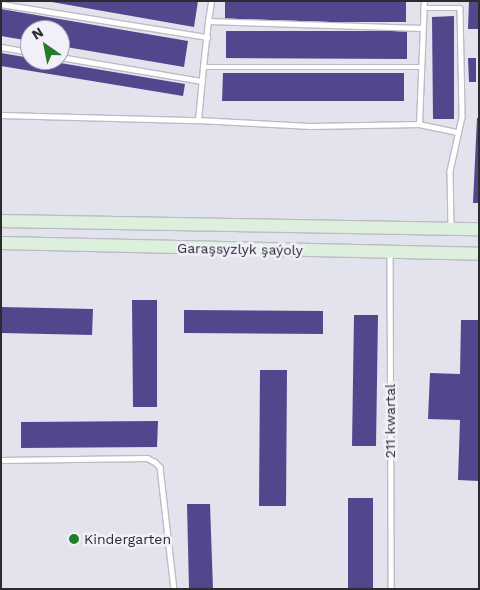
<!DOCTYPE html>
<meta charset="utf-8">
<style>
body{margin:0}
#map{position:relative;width:480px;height:590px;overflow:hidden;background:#e3e3ed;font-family:"Work Sans",sans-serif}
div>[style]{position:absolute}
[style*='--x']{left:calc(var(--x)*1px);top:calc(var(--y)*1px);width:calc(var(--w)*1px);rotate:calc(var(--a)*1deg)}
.building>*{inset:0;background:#54468d}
.roads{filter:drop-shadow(1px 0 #bcbbc5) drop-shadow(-1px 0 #bcbbc5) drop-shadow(0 1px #bcbbc5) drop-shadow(0 -1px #bcbbc5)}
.lane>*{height:4.5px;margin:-2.25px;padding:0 2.25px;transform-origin:2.25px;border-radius:2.25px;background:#fff}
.secondary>*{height:12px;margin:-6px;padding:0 6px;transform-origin:6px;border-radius:6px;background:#ddefdd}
.dots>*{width:14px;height:14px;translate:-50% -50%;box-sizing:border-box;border:2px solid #f1f0fa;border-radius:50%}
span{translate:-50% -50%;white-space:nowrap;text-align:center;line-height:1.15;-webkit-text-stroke:5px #f1f0fa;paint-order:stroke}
.street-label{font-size:14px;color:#2c2b2f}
.poi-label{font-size:14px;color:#2c2b2f}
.left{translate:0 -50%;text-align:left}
.frame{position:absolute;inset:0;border:2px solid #2c2b2f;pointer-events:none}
.north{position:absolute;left:20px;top:20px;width:50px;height:50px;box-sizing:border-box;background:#f1f0fa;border:1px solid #a2a1a9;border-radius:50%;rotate:327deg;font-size:14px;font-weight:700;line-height:20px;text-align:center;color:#2c2b2f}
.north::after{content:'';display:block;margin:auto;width:18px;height:22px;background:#247c2a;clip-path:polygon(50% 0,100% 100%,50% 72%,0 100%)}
</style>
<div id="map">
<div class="building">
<i style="clip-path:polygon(46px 1px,198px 1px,194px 27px)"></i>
<i style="clip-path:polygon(225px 1px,406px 1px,406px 22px,225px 22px)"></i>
<i style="clip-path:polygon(469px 1px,479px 1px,479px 29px,468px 29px)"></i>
<i style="clip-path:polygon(1px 9px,188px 41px,184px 67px,60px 46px,60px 30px,30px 30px,30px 41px,1px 36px)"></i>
<i style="clip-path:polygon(454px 16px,454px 119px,433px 119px,432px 17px)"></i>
<i style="clip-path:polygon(226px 31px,407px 31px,407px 59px,226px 58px)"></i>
<i style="clip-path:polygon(1px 53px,185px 84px,183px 96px,1px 66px)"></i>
<i style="clip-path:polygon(468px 58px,476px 58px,476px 82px,469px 82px)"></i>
<i style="clip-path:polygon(223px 73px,404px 73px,404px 101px,222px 101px)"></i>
<i style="clip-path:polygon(477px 118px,479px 118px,479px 203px,473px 203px)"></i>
<i style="clip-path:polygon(132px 300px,157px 300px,157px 407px,133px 407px)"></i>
<i style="clip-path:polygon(1px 307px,93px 309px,92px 335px,1px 333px)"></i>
<i style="clip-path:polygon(184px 310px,323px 311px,323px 334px,184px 333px)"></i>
<i style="clip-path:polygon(354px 315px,378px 315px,376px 446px,352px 446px)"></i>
<i style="clip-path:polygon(461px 320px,479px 320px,479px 481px,458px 480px,460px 420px,428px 419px,430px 373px,460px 374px)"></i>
<i style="clip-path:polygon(260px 370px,287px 370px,286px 506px,259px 506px)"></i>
<i style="clip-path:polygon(158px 421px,157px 447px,21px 448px,21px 422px)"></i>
<i style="clip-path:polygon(348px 498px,373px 498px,373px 589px,348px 589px)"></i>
<i style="clip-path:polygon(187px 504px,210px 504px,213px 589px,189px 589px)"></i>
</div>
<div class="roads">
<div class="lane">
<i style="--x:1;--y:4;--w:209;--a:9.1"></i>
<i style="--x:423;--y:8;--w:37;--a:0"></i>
<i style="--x:460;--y:8;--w:109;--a:88.9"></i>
<i style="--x:462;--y:117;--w:55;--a:102.5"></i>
<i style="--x:450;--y:171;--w:55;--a:89"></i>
<i style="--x:208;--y:21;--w:20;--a:-81"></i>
<i style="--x:1;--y:47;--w:29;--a:10"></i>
<i style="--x:60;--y:57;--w:144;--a:9.6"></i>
<i style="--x:203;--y:67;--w:46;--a:-83.8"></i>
<i style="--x:208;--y:21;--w:214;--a:1.9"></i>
<i style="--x:1;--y:115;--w:197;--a:1.5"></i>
<i style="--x:198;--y:120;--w:112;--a:3.1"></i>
<i style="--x:310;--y:126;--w:109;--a:-1.1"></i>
<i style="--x:419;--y:124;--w:123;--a:-87.7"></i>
<i style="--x:198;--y:120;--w:53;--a:-84.6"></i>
<i style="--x:203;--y:67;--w:217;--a:0"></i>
<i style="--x:419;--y:124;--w:40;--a:12"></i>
<i style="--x:390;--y:253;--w:336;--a:89.8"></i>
<i style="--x:1;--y:460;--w:146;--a:-0.8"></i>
<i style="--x:147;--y:458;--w:9;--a:27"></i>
<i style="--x:155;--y:462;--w:7;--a:45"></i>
<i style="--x:160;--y:467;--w:123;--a:83.5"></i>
</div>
<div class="secondary">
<i style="--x:1;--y:221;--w:478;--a:1"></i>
<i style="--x:1;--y:243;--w:478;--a:1.3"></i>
</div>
</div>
<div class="dots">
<i style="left:74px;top:539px;background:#247c2a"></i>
</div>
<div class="street-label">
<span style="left:240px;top:249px;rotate:1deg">Garaşsyzlyk şaýoly</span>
<span style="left:390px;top:421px;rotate:-90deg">211 kwartal</span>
</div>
<div class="poi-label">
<span class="left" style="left:84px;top:539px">Kindergarten</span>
</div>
<div class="frame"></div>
<div class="north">N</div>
</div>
